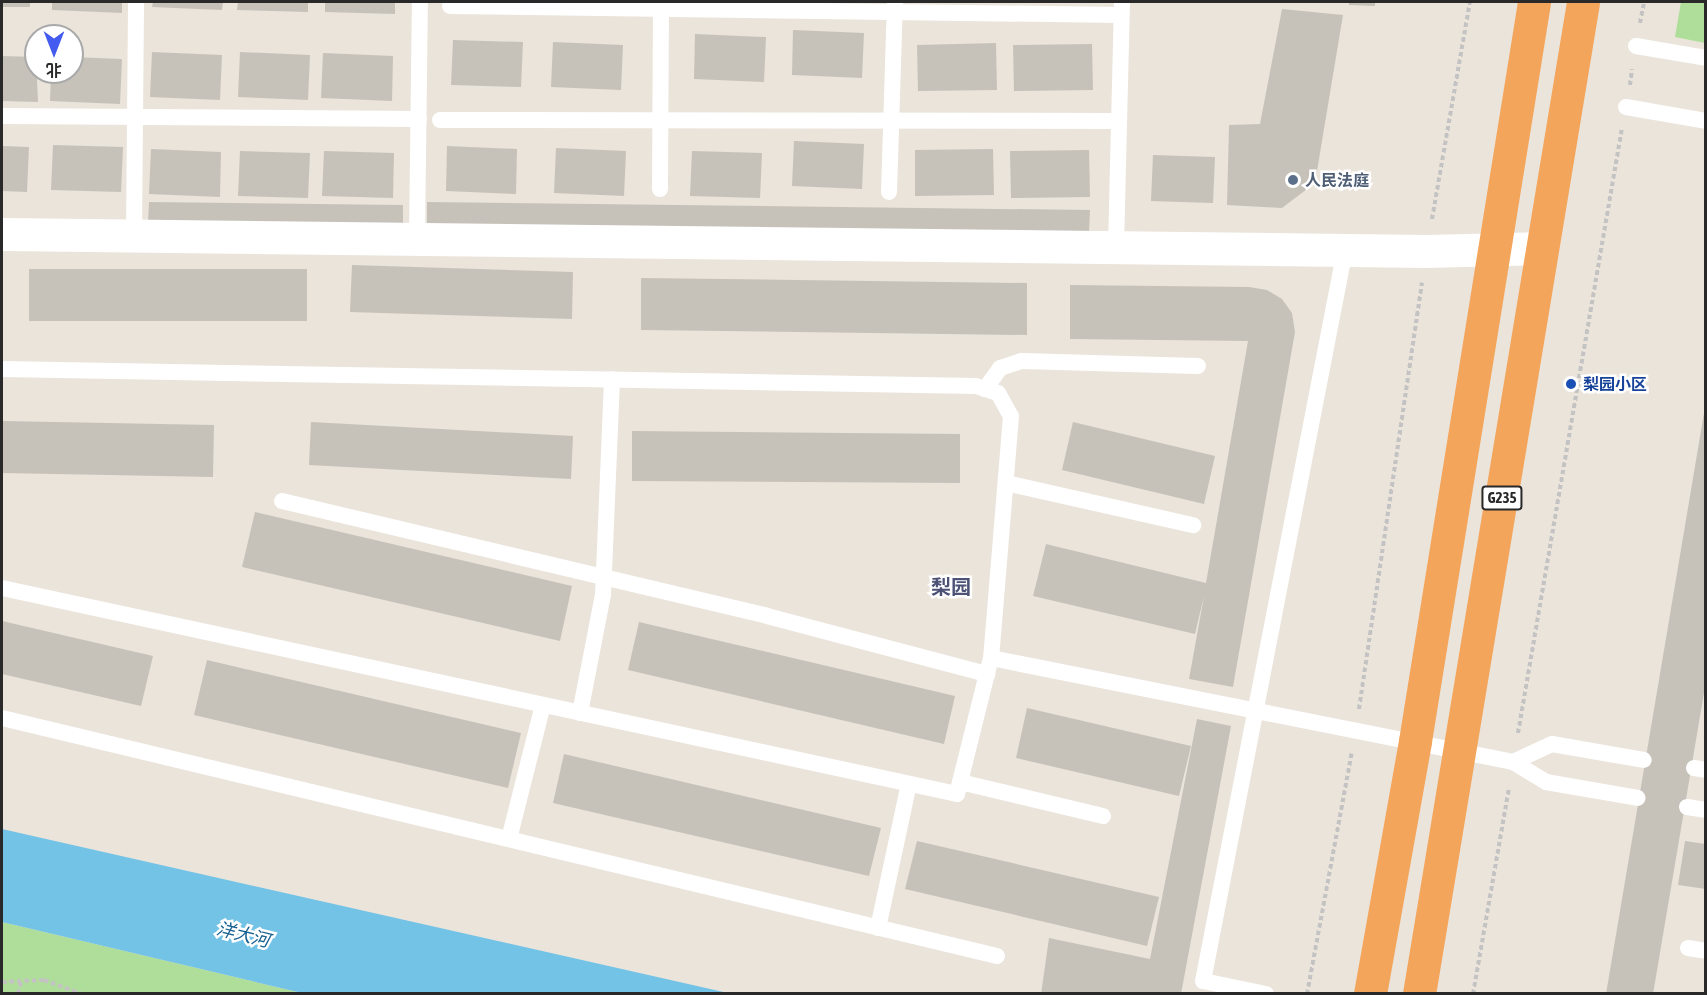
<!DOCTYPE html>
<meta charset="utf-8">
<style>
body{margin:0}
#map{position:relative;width:1707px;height:995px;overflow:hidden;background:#eae4db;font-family:"Asap Condensed","Noto Sans SC",sans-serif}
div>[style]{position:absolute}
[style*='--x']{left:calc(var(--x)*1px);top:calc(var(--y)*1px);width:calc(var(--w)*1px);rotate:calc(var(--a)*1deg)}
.green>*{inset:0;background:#aede9a}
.water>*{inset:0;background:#73c3e7}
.building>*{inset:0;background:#c6c2ba}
.path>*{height:4px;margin-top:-2px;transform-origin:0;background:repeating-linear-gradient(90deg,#c3c3c3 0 4.5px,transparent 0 7.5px)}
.lane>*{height:16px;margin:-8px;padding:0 8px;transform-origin:8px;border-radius:8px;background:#fff}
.street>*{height:33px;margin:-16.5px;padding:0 16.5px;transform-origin:16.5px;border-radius:16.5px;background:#fff}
.highway>*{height:33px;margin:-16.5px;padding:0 16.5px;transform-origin:16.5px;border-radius:16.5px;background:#f4a55c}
.dots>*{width:16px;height:16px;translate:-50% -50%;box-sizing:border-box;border:3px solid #fff;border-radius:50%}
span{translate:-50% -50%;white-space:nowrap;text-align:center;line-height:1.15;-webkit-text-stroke:5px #fff;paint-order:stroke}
.shield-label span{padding:2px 4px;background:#fff;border:2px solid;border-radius:4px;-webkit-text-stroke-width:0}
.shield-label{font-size:15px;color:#292929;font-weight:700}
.service-label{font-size:16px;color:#4e5e75;font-weight:700}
.left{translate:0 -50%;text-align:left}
.transit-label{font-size:16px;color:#164399;font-weight:700}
.water-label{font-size:18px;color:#156090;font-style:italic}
.quarter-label{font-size:20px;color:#4c5276;font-weight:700}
.frame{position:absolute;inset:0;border:3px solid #292929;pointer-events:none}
.north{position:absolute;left:24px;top:24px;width:60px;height:60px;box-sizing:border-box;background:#fff;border:2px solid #a9a9a9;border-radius:50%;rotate:180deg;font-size:16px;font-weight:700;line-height:24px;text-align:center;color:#292929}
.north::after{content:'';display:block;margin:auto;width:21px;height:27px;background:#445bef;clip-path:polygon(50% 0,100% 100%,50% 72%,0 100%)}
</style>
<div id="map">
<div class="green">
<i style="clip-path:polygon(1681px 2px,1705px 2px,1705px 43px,1675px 37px)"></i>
<i style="clip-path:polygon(2px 922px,302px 993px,2px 993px)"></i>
</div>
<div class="water">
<i style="clip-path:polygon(2px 829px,728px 993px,302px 993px,2px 922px)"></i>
</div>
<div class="building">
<i style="clip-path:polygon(2px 2px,30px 2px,30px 7px,2px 7px)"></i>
<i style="clip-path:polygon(52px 2px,122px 2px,122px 13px,52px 10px)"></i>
<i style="clip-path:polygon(153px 2px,223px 2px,222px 10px,152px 7px)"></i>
<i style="clip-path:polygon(238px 2px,308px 2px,308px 12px,237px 10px)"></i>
<i style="clip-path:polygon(325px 2px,395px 2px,395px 14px,325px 12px)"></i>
<i style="clip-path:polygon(1349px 2px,1375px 2px,1375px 6px,1349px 5px)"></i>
<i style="clip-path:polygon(1282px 9px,1343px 15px,1315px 183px,1282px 208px,1227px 205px,1229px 125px,1260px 124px)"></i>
<i style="clip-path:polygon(793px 30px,864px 33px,862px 78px,792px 75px)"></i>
<i style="clip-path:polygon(695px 34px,766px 37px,764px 82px,694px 79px)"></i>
<i style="clip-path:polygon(453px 40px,523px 42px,521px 87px,451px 85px)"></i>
<i style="clip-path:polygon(553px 42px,623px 45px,621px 90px,551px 87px)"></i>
<i style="clip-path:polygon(996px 43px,997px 90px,918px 91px,917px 45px)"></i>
<i style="clip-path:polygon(1092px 44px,1093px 90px,1014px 91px,1013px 45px)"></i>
<i style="clip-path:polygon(152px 52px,222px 55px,220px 100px,150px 97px)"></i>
<i style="clip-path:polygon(240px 52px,310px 55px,308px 100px,238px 97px)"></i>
<i style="clip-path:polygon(323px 53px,393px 56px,392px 101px,321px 98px)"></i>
<i style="clip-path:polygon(2px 56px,36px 57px,38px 102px,2px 101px)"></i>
<i style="clip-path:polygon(72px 57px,122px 59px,120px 104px,50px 101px,51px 72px,72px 72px)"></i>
<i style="clip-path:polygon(794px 141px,864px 144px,862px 189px,792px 186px)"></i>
<i style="clip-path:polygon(53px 145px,123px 147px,121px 192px,51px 190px)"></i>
<i style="clip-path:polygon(2px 146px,29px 147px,27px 192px,2px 191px)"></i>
<i style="clip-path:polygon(447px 146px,517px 149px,516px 194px,446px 191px)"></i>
<i style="clip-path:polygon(556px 148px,626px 151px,624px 196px,554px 193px)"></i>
<i style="clip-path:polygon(151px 149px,221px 152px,220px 197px,149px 194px)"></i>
<i style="clip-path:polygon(993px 149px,994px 195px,915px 196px,915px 150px)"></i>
<i style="clip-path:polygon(1089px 150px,1090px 197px,1011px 198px,1010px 151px)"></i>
<i style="clip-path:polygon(240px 151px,310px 153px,308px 198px,238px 196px)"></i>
<i style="clip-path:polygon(324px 151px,394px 153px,393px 198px,322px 196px)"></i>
<i style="clip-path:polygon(692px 151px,762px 153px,760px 198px,690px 196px)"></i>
<i style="clip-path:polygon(1153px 155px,1215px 157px,1213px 203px,1151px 201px)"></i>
<i style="clip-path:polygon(149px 202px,403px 205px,403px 226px,148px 222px)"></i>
<i style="clip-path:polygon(427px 202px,1090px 210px,1089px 232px,427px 225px)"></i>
<i style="clip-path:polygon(352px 265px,573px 272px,572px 319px,350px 312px)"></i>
<i style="clip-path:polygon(29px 269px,307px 269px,307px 321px,29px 321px)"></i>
<i style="clip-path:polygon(641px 278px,1027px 283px,1027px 335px,641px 330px)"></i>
<i style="clip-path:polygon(1070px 285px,1249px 287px,1267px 290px,1282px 299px,1292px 313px,1295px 332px,1233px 687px,1189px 679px,1204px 596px,1195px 634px,1033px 596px,1046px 544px,1206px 583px,1248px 341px,1070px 339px)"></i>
<i style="clip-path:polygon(1704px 413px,1706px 681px,1653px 994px,1606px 994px)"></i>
<i style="clip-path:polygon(2px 421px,214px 425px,213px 477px,2px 473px)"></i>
<i style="clip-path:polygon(311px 422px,573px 436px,571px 479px,309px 465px)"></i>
<i style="clip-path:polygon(1073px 422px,1215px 456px,1204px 504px,1062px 470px)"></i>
<i style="clip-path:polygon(632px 431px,960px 434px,960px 483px,632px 481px)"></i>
<i style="clip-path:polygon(255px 512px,572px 586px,560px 641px,242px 567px)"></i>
<i style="clip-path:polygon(2px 621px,153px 656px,141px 706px,2px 674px)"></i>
<i style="clip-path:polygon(639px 622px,955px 696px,944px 744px,628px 670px)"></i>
<i style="clip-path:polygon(207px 660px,521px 733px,508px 788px,194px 715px)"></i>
<i style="clip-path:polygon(1027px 708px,1191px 746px,1179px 796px,1016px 758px)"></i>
<i style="clip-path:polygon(1197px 719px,1231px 726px,1181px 994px,1041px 994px,1049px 938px,1150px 959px)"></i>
<i style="clip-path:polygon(564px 754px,881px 828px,869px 876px,553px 803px)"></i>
<i style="clip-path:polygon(917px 841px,1159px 897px,1147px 946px,905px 889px)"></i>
<i style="clip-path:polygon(1685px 841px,1706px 844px,1706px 889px,1678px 885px)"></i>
</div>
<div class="path">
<i style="--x:1640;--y:23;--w:21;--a:-79"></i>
<i style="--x:1630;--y:85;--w:16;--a:-83"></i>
<i style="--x:1432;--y:219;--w:220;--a:-80.1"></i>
<i style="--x:1359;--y:709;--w:431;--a:-81.6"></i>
<i style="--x:1518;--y:733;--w:614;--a:-80.25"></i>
<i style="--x:2;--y:982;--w:42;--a:-2.7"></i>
<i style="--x:44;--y:980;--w:40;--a:20.2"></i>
<i style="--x:18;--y:994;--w:12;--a:-76"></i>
<i style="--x:1307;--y:994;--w:246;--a:-79.5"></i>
<i style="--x:1473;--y:994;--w:210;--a:-80.1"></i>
</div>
<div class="lane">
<i style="--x:450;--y:6;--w:671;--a:0.77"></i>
<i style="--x:1636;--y:46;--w:71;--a:9.7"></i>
<i style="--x:1626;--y:107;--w:81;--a:9.9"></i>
<i style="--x:2;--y:116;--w:417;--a:0.4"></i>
<i style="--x:440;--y:120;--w:679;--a:0.08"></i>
<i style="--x:660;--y:189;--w:187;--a:-89.7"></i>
<i style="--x:889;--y:192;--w:190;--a:-88.2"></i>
<i style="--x:134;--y:235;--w:233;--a:-89.5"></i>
<i style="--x:417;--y:239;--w:237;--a:-89.3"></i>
<i style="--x:1116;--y:247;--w:245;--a:-88.6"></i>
<i style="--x:2;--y:369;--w:974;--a:1"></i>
<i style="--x:976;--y:386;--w:23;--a:18"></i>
<i style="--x:998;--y:393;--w:26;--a:61"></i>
<i style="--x:1011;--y:416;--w:243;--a:94.7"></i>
<i style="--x:991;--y:658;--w:532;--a:11.27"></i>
<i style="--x:1513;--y:762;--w:39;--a:31"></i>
<i style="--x:1546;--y:782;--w:93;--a:9.9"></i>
<i style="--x:985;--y:389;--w:26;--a:-54"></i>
<i style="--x:1000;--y:368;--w:22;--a:-18"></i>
<i style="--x:1021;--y:361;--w:177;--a:1.6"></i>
<i style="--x:1006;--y:483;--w:192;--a:12.7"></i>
<i style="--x:282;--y:501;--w:498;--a:13.3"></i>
<i style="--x:767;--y:616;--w:228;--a:14.8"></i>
<i style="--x:2;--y:588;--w:977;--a:12.17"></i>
<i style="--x:957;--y:794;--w:140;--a:-76"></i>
<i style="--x:580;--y:713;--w:120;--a:-79"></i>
<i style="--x:603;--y:595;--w:216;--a:-87.6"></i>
<i style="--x:2;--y:718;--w:1023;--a:13.45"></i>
<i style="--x:1513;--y:762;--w:43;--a:-24.8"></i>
<i style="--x:1552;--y:744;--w:93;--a:9.9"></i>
<i style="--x:1694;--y:768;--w:12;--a:9"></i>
<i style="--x:960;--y:782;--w:147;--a:13.4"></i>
<i style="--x:1687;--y:807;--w:19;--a:9"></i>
<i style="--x:509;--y:839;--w:138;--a:-75.8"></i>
<i style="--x:878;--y:928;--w:147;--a:-77.9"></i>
<i style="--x:1688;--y:948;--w:18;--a:9"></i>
<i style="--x:1266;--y:994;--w:64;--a:-168.3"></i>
<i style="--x:1203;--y:981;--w:745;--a:-79.01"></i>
</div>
<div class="street">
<i style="--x:2;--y:234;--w:1424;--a:0.68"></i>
<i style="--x:1426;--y:251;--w:116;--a:-1.5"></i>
</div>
<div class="highway">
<i style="--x:1370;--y:994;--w:257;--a:-79.9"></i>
<i style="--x:1415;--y:741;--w:749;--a:-80.85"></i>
<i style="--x:1419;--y:994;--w:1005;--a:-80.61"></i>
</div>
<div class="dots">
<i style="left:1293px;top:180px;background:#5c6f8a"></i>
<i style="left:1571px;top:384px;background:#1a4fb4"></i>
</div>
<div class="shield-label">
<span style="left:1502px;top:498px">G235</span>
</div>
<div class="service-label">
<span class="left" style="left:1305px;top:180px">人民法庭</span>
</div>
<div class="transit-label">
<span class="left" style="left:1583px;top:384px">梨园小区</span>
</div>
<div class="water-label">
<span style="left:243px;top:935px;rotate:14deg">洋大河</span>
</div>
<div class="quarter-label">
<span style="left:951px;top:586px">梨园</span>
</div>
<div class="frame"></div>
<div class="north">北</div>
</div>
